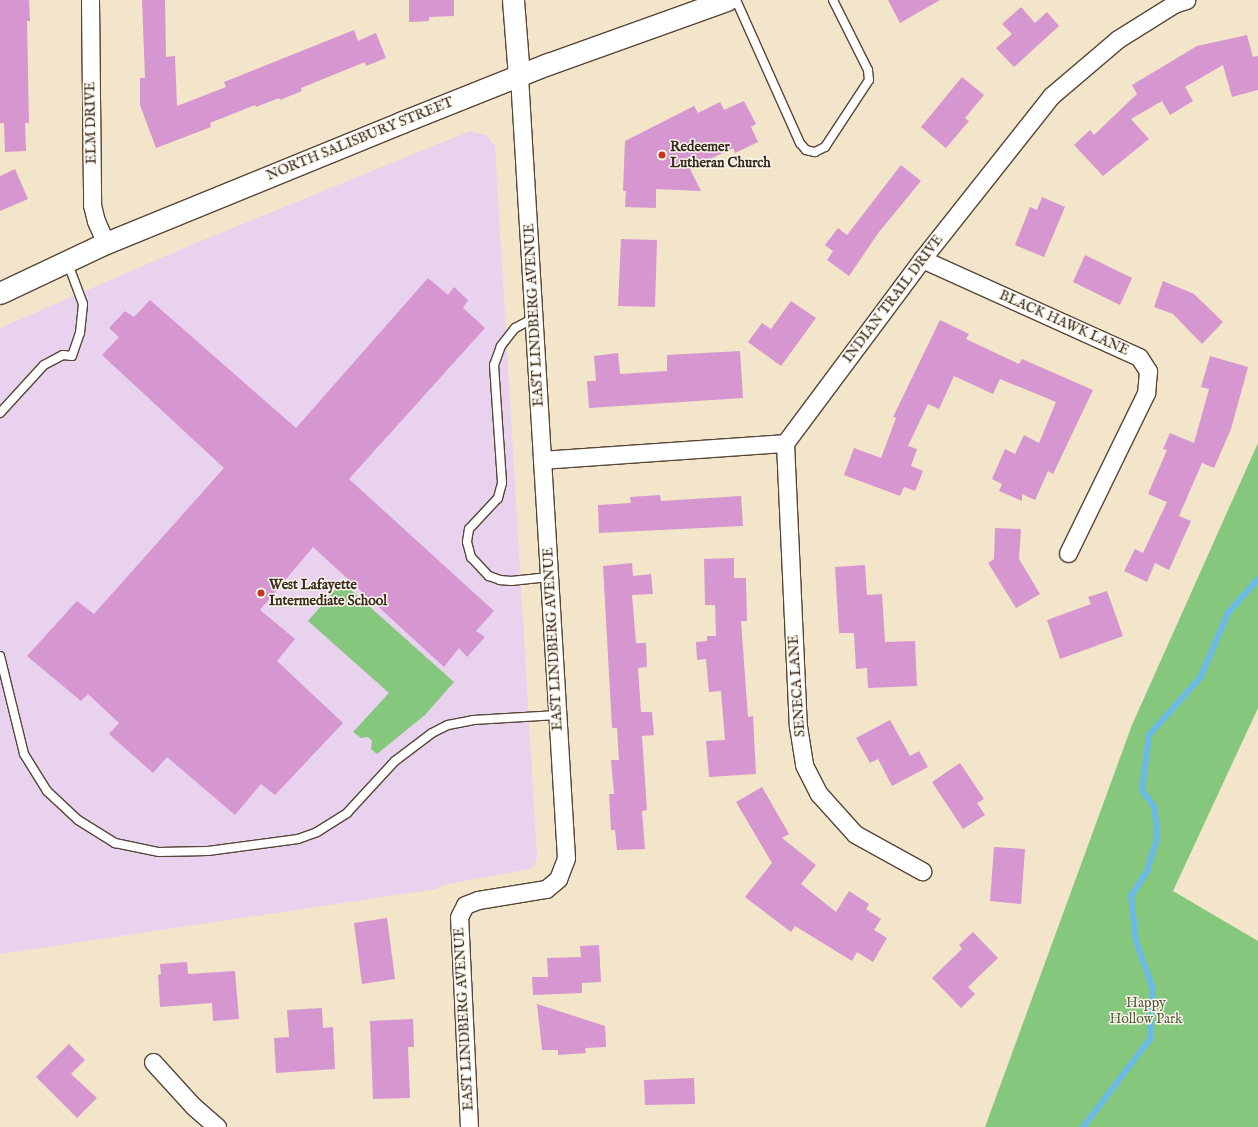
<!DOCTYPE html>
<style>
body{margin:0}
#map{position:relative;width:1258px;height:1127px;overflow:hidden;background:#f3e5ca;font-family:"IM FELL English",serif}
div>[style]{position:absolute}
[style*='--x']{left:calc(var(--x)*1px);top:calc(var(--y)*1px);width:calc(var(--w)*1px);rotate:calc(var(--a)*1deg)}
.built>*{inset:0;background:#e8d2ee}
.green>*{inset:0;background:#86c77e}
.stream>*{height:6px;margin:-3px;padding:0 3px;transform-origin:3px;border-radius:3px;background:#6cbae6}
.building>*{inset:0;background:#d696cf}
.roads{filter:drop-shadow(1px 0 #574638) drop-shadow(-1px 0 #574638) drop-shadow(0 1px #574638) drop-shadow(0 -1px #574638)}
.service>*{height:8px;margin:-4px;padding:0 4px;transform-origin:4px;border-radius:4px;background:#fff}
.minor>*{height:17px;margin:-8.5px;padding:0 8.5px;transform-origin:8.5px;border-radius:8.5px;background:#fff}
.tertiary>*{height:21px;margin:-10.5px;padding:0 10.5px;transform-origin:10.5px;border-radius:10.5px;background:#fff}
.dots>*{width:11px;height:11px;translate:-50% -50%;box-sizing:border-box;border:2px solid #fbf7ec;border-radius:50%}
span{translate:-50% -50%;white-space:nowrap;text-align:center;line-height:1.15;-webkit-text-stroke:3px #fbf7ec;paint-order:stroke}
.street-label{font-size:14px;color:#3b2a1e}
.poi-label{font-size:14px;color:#3b2a1e;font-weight:700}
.left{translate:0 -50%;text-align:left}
.park-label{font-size:14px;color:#52593b}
</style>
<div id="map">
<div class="built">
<i style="clip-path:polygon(470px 131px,486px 135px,495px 146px,537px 857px,535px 865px,529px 869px,443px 885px,436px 889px,0 954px,0 328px,196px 243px)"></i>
</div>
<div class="green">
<i style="clip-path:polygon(1258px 443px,1258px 708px,1173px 891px,1258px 941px,1258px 1127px,985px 1127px,1132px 725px)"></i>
<i style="clip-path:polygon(342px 582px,454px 682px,425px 715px,377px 754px,371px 749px,372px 741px,368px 737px,361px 738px,353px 732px,389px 693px,308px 621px)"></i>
</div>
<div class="stream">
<i style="--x:1083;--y:1127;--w:111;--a:-52.7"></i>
<i style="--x:1150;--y:1039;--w:50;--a:-86.6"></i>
<i style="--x:1153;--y:989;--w:51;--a:-109.5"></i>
<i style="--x:1136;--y:941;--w:45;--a:-96.3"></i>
<i style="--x:1131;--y:896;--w:30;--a:-57"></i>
<i style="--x:1147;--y:871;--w:34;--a:-73"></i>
<i style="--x:1157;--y:839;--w:31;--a:-94"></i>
<i style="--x:1155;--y:808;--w:22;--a:-126"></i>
<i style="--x:1142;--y:790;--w:55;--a:-82.7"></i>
<i style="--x:1149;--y:735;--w:76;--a:-48.2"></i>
<i style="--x:1200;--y:678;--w:71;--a:-66.7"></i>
<i style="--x:1228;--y:613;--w:45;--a:-48.6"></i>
</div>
<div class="building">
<i style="clip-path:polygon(0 0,29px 0,30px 21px,27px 21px,29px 123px,25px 123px,26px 151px,5px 152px,4px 123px,0 123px)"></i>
<i style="clip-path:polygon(142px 0,165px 0,166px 57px,175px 56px,177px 106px,226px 87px,224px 82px,354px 30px,358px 41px,376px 33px,386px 58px,366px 66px,365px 62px,301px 88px,302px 91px,280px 100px,279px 98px,256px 107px,255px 105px,210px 123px,211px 127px,156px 148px,140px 105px,140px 78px,145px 78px)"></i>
<i style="clip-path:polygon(409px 0,454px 0,454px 16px,429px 17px,429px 21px,409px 22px)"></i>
<i style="clip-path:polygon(888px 0,940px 0,900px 23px)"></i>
<i style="clip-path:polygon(1021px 7px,1035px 23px,1047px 12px,1059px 26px,1014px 67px,996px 48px,1012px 34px,1002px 24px)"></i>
<i style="clip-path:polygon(1247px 35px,1253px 57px,1258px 56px,1258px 90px,1232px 97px,1223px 65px,1185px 87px,1193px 101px,1170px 115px,1162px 101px,1131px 119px,1149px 139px,1103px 176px,1074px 145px,1090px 130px,1094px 135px,1137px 94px,1132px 85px,1197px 46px)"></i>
<i style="clip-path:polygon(962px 77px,984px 95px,965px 118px,969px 121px,946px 148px,921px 127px)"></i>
<i style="clip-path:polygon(744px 101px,756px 124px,751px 127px,758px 142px,735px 153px,733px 148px,690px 169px,701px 191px,656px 189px,656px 208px,625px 207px,626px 191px,623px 191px,625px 141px,694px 106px,698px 113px,720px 102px,724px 110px)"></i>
<i style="clip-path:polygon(901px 165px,921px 181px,879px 232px,849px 276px,827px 260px,833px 251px,825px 245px,838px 228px,847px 235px)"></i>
<i style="clip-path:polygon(15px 169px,28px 199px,0 211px,0 176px)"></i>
<i style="clip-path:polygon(1042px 197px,1065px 207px,1044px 257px,1015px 245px,1030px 207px,1037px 210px)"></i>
<i style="clip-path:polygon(621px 239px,657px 240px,655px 307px,618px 306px)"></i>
<i style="clip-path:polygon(1085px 255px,1132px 278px,1120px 305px,1073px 282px)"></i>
<i style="clip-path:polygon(428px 278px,448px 295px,454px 287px,468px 300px,463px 308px,485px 328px,349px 479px,494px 611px,476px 631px,485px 637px,467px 657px,459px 648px,444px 667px,313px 547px,260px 610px,295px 639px,277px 661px,343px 723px,275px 795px,261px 784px,235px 815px,167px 757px,153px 773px,109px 734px,119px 723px,88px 694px,81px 701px,27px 656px,77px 601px,94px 614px,224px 468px,102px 355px,119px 337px,109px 328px,125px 311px,134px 317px,150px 300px,296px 428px)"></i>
<i style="clip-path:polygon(1163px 281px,1194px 294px,1223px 322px,1202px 344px,1173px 314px,1154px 307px)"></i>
<i style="clip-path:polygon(791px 301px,816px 318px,781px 366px,748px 342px,762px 323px,771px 329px)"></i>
<i style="clip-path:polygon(940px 320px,969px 334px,966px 339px,1019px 364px,1022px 359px,1093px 390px,1053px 474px,1048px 471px,1035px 500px,1022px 494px,1022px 501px,999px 491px,1002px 484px,992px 479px,1005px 449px,1015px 454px,1024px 435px,1039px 443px,1056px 402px,1000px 379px,993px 394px,954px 376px,939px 409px,928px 404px,908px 446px,917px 449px,911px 466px,923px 471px,915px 491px,904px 487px,900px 496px,844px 475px,854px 448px,881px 458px,896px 418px,893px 417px)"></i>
<i style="clip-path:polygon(740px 351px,743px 398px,589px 408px,587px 381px,596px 381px,594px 356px,618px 353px,620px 374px,667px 371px,667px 355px)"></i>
<i style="clip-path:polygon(1210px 356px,1248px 367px,1231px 429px,1214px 468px,1202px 463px,1179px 516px,1191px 521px,1169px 570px,1155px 563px,1147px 582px,1124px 571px,1135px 549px,1143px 553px,1167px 502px,1148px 494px,1167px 450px,1163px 449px,1170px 433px,1194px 443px,1209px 389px,1201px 387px)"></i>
<i style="clip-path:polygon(660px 495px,661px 501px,741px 496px,743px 526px,599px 533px,598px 505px,631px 503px,630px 497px)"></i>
<i style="clip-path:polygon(995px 528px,1021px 529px,1019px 559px,1040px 594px,1016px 608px,988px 563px,994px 559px)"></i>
<i style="clip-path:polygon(734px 558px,734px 578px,746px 578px,747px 621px,741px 621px,748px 717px,753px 716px,756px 774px,709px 777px,706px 741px,725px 740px,721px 691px,709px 692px,706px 659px,697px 660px,696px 642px,707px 641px,707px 636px,716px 636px,715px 605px,705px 605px,704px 559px)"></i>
<i style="clip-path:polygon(632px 563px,633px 576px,651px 574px,653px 594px,632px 595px,636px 643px,646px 643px,647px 667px,638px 668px,641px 712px,652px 712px,654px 735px,642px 736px,647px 810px,642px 811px,645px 849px,617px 850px,615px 830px,611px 830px,609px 794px,614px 794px,611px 760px,619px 760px,617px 728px,612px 728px,603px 566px)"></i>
<i style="clip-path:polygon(865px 565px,867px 595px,882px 594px,885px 642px,915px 641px,917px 686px,868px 688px,867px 668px,856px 669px,854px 633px,839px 633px,835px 567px)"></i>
<i style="clip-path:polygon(1107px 591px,1123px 636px,1060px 659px,1047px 620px,1091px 604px,1088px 597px)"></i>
<i style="clip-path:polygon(890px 720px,910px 756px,919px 751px,928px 767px,892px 786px,878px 759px,870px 763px,856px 738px)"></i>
<i style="clip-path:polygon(960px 763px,984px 799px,977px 803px,985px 815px,963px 829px,932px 782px)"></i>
<i style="clip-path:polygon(762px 787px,789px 834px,782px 838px,816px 865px,801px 884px,836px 912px,849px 891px,869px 904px,866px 909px,881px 919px,874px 930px,887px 938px,873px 962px,857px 952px,852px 961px,795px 926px,791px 932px,745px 897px,772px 863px,736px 802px)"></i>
<i style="clip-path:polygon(994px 847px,1025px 849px,1021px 904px,990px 901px)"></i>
<i style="clip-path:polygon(387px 918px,395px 979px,362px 984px,354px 923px)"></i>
<i style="clip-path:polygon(973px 932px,998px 958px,968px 987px,975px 994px,961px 1008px,932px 978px,962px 949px,959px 945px)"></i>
<i style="clip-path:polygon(599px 945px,601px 982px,582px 983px,582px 993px,533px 995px,532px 977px,548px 977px,547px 958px,581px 957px,580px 946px)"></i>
<i style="clip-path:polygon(187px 962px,188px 974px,235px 971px,239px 1019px,213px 1021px,212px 1003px,160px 1007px,158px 975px,161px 974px,160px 964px)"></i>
<i style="clip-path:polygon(537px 1004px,605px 1026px,606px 1047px,585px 1048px,586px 1053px,558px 1055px,558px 1050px,542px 1050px)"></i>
<i style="clip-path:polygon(322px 1008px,323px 1028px,333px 1027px,335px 1069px,276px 1073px,274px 1038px,289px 1037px,287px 1010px)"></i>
<i style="clip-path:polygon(413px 1019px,414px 1047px,408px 1047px,410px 1098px,373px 1099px,370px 1021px)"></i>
<i style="clip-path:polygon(69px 1044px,85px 1060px,71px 1074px,97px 1098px,77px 1118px,36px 1077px)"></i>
<i style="clip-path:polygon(694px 1078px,695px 1104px,645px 1105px,644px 1080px)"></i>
</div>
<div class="roads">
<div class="service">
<i style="--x:736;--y:0;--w:157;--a:65.9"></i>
<i style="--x:800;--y:143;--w:9;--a:49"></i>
<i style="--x:806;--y:150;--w:9;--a:13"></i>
<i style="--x:815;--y:152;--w:11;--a:-27"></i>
<i style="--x:825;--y:147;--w:80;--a:-56.7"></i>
<i style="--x:869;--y:80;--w:10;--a:-96"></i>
<i style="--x:868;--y:70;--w:78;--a:-116.6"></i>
<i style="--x:534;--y:318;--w:21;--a:152"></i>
<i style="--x:515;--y:328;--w:23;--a:128"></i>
<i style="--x:501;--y:346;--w:20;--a:110"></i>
<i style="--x:494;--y:365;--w:118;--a:86.1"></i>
<i style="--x:502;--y:483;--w:16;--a:105"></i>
<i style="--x:498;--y:498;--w:42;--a:133.1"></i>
<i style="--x:469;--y:529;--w:13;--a:99"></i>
<i style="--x:467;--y:542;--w:16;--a:75"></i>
<i style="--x:471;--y:557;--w:26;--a:47"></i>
<i style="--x:489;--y:576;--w:12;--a:20"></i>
<i style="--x:500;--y:580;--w:11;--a:5"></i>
<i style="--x:511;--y:581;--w:38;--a:-6"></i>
<i style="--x:0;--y:413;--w:65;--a:-47.5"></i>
<i style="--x:44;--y:365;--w:21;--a:-28"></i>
<i style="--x:63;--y:355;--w:9;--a:6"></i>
<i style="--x:72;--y:356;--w:24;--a:-71"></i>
<i style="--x:80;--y:333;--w:29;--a:-84"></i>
<i style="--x:83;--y:304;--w:46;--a:-110.4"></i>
<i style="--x:0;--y:656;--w:101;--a:76.2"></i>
<i style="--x:24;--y:754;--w:44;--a:58.1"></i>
<i style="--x:47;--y:791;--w:42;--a:43.1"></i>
<i style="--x:78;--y:820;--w:44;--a:31.9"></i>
<i style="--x:115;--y:843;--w:45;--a:11.6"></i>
<i style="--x:159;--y:852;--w:49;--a:-1.2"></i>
<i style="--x:208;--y:851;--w:91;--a:-7.6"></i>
<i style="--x:298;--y:839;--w:20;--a:-20"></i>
<i style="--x:317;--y:832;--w:36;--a:-32"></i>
<i style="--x:347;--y:813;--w:71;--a:-47.3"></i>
<i style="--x:395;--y:761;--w:46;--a:-37.1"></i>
<i style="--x:432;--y:733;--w:18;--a:-27"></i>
<i style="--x:448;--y:725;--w:25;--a:-11"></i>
<i style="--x:473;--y:720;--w:85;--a:-3.4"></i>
</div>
<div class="minor">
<i style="--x:90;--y:0;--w:205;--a:89.4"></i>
<i style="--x:92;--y:205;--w:16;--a:76"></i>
<i style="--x:96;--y:221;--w:24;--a:66"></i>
<i style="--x:922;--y:259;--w:238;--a:24.3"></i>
<i style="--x:1139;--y:357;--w:17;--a:57"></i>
<i style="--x:1148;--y:371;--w:22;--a:95"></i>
<i style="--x:1146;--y:393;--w:178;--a:116"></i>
<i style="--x:785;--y:443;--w:283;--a:87.4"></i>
<i style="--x:798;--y:726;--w:39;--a:81"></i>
<i style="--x:804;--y:765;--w:33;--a:63"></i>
<i style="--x:819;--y:794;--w:54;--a:48"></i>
<i style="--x:855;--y:834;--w:77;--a:28.9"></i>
<i style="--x:542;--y:460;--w:244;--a:-4"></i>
<i style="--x:785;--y:443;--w:229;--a:-53.3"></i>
<i style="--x:922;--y:259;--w:208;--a:-51.6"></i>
<i style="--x:1051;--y:96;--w:88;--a:-40.4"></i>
<i style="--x:1118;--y:39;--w:66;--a:-32"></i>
<i style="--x:1174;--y:4;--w:13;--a:-18"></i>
<i style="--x:153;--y:1062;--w:59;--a:47.7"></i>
<i style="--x:193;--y:1106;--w:32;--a:41"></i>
<i style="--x:469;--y:1127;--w:210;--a:-92.7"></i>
<i style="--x:459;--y:917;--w:13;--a:-63"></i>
<i style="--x:465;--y:905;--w:14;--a:-21"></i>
<i style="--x:478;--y:900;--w:69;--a:-9.2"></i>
<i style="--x:546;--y:889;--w:16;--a:-40"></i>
<i style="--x:558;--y:879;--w:22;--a:-69"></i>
<i style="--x:566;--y:858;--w:783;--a:-93.44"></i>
</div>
<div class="tertiary">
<i style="--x:513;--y:0;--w:76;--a:85.5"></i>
<i style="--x:0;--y:293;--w:117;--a:-25.3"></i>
<i style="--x:106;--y:243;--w:320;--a:-22.2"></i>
<i style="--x:402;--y:122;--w:157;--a:-21.7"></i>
<i style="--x:548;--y:64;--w:190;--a:-19.7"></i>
</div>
</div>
<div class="dots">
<i style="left:662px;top:155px;background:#c8321e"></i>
<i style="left:261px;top:593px;background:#c8321e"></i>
</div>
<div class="street-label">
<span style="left:91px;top:123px;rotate:-91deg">ELM DRIVE</span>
<span style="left:360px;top:139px;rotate:-22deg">NORTH SALISBURY STREET</span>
<span style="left:893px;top:299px;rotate:-53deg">INDIAN TRAIL DRIVE</span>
<span style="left:534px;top:315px;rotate:-93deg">EAST LINDBERG AVENUE</span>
<span style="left:1064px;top:323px;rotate:24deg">BLACK HAWK LANE</span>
<span style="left:553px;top:639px;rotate:-93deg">EAST LINDBERG AVENUE</span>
<span style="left:797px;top:686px;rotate:-94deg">SENECA LANE</span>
<span style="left:464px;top:1019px;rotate:-93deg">EAST LINDBERG AVENUE</span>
</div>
<div class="poi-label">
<span class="left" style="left:670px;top:155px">Redeemer<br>Lutheran Church</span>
<span class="left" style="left:269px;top:593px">West Lafayette<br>Intermediate School</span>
</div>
<div class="park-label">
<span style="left:1146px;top:1011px">Happy<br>Hollow Park</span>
</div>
</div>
